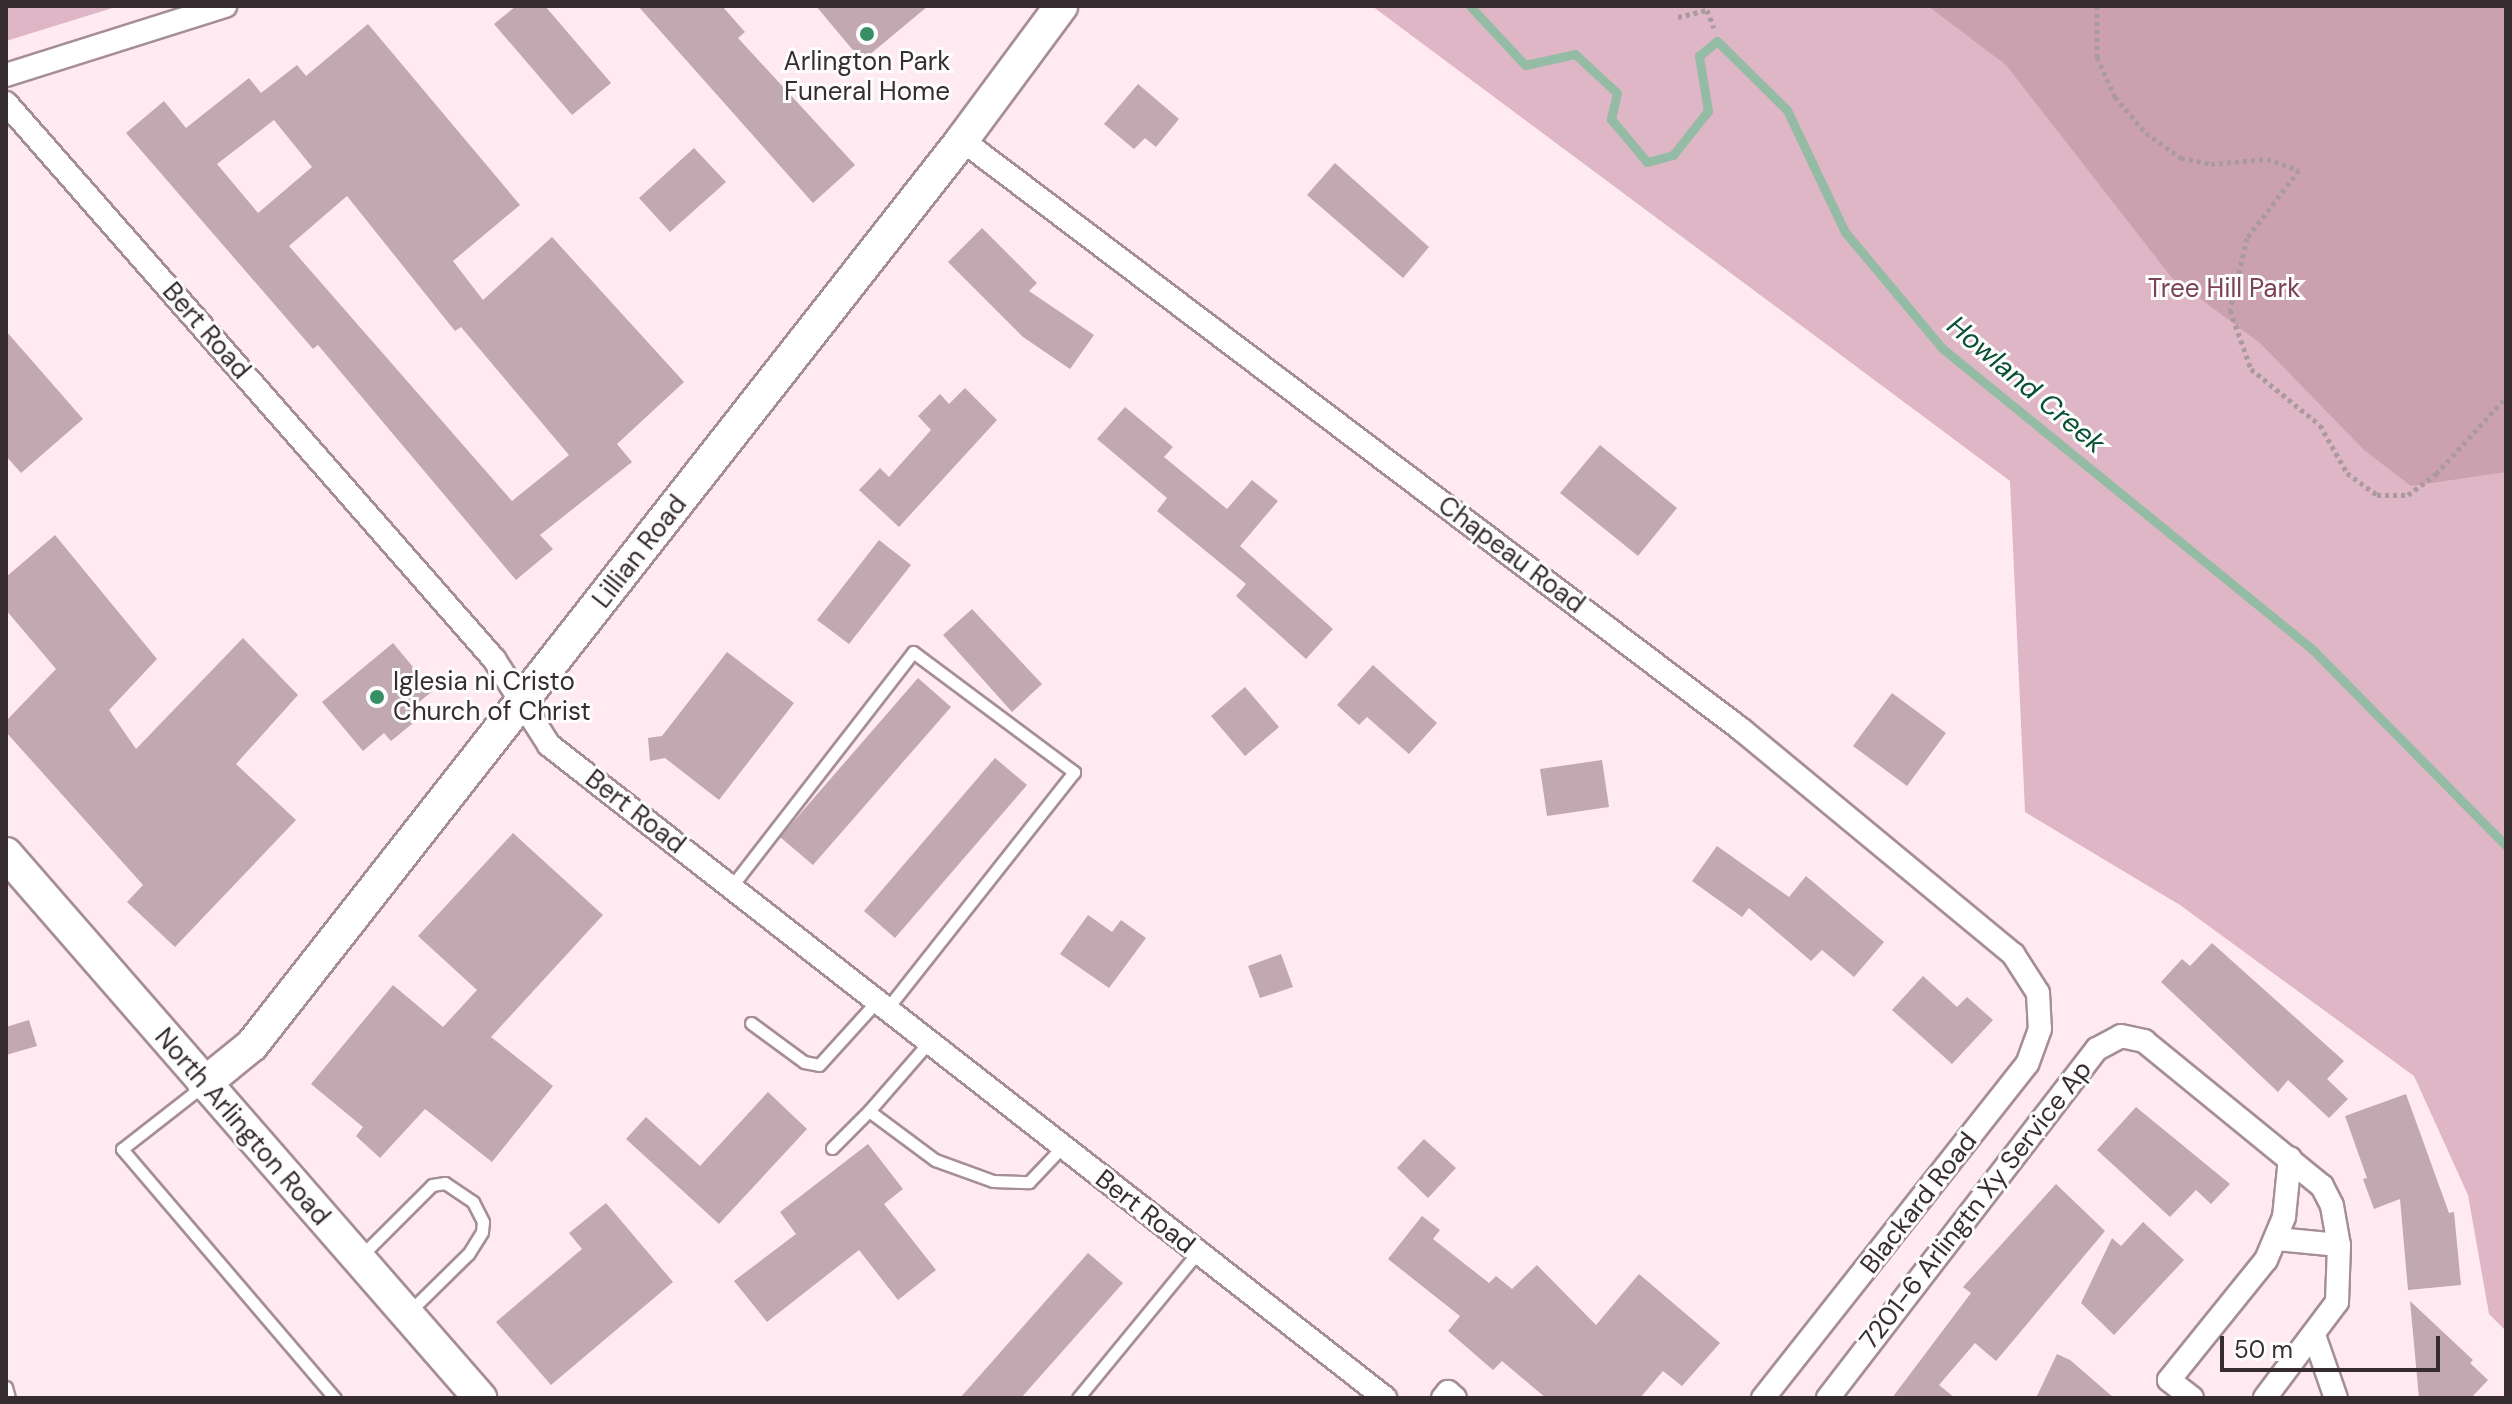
<!DOCTYPE html>
<style>
body{margin:0}
#map{position:relative;width:2512px;height:1404px;overflow:hidden;background:#ffeaf1;font-family:"DM Sans",sans-serif}
div>[style]{position:absolute}
[style*='--x']{left:calc(var(--x)*1px);top:calc(var(--y)*1px);width:calc(var(--w)*1px);rotate:calc(var(--a)*1deg)}
.green>*{inset:0;background:#dfb6c5}
.forest>*{inset:0;background:#cba1b0}
.stream>*{height:9px;margin:-4.5px;padding:0 4.5px;transform-origin:4.5px;border-radius:4.5px;background:#94bca4}
.building>*{inset:0;background:#c1a8b1}
.path>*{height:5px;margin-top:-2.5px;transform-origin:0;background:repeating-linear-gradient(90deg,#aa9a9f 0 4px,transparent 0 8px)}
.roads{filter:drop-shadow(2px 0 #a68e96) drop-shadow(-2px 0 #a68e96) drop-shadow(0 2px #a68e96) drop-shadow(0 -2px #a68e96)}
.lane>*{height:11px;margin:-5.5px;padding:0 5.5px;transform-origin:5.5px;border-radius:5.5px;background:#fff}
.street>*{height:22px;margin:-11px;padding:0 11px;transform-origin:11px;border-radius:11px;background:#fff}
.secondary>*{height:32px;margin:-16px;padding:0 16px;transform-origin:16px;border-radius:16px;background:#fff}
.dots>*{width:22px;height:22px;translate:-50% -50%;box-sizing:border-box;border:4px solid #fdfdfd;border-radius:50%}
span{translate:-50% -50%;white-space:nowrap;text-align:center;line-height:1.15;-webkit-text-stroke:6px #fdfdfd;paint-order:stroke}
.poi-label{font-size:26px;color:#372d30}
.left{translate:0 -50%;text-align:left}
.park-label{font-size:26px;color:#7a4158}
.street-label{font-size:26px;color:#372d30}
.water-label{font-size:28px;color:#075032;font-style:italic}
.frame{position:absolute;inset:0;border:8px solid #372d30;pointer-events:none}
.scale{position:absolute;left:2220px;top:1336px;width:220px;height:36px;box-sizing:border-box;border:4px solid #372d30;border-top:0;padding-left:10px;font-size:24px;line-height:28px;white-space:nowrap;color:#372d30;-webkit-text-stroke:6px #fdfdfd;paint-order:stroke}
</style>
<div id="map">
<div class="green">
<i style="clip-path:polygon(6px 6px,119px 6px,6px 41px)"></i>
<i style="clip-path:polygon(1372px 6px,2506px 6px,2506px 1331px,2489px 1314px,2468px 1195px,2414px 1076px,2180px 905px,2025px 812px,2010px 481px)"></i>
</div>
<div class="forest">
<i style="clip-path:polygon(1928px 6px,2506px 6px,2506px 472px,2411px 486px,2364px 450px,2260px 343px,2172px 278px,2006px 65px)"></i>
</div>
<div class="stream">
<i style="--x:1470;--y:6;--w:81;--a:47"></i>
<i style="--x:1525;--y:65;--w:51;--a:-12.4"></i>
<i style="--x:1575;--y:54;--w:57;--a:42.9"></i>
<i style="--x:1617;--y:93;--w:27;--a:103"></i>
<i style="--x:1611;--y:119;--w:56;--a:50.1"></i>
<i style="--x:1647;--y:162;--w:27;--a:-15"></i>
<i style="--x:1673;--y:155;--w:56;--a:-51.5"></i>
<i style="--x:1708;--y:111;--w:56;--a:-99.3"></i>
<i style="--x:1699;--y:56;--w:23;--a:-40"></i>
<i style="--x:1717;--y:41;--w:98;--a:44.6"></i>
<i style="--x:1787;--y:110;--w:135;--a:64.6"></i>
<i style="--x:1845;--y:232;--w:153;--a:50.1"></i>
<i style="--x:1943;--y:349;--w:476;--a:39.1"></i>
<i style="--x:2312;--y:649;--w:276;--a:45.4"></i>
</div>
<div class="building">
<i style="clip-path:polygon(516px 6px,545px 6px,611px 83px,572px 115px,494px 24px)"></i>
<i style="clip-path:polygon(638px 6px,722px 6px,745px 32px,738px 38px,855px 165px,813px 203px)"></i>
<i style="clip-path:polygon(816px 6px,928px 6px,862px 61px)"></i>
<i style="clip-path:polygon(evenodd,368px 24px,520px 205px,453px 261px,483px 300px,552px 237px,684px 382px,617px 444px,632px 462px,540px 535px,553px 549px,516px 580px,318px 345px,313px 349px,126px 133px,164px 101px,186px 128px,249px 78px,261px 93px,297px 65px,306px 76px,368px 24px,274px 120px,312px 167px,258px 213px,217px 164px,274px 120px,368px 24px,347px 196px,455px 331px,461px 327px,569px 455px,512px 501px,289px 246px,347px 196px)"></i>
<i style="clip-path:polygon(1138px 84px,1179px 119px,1156px 147px,1145px 138px,1134px 149px,1104px 124px)"></i>
<i style="clip-path:polygon(694px 148px,726px 182px,670px 232px,639px 198px)"></i>
<i style="clip-path:polygon(1335px 163px,1429px 247px,1403px 278px,1307px 195px)"></i>
<i style="clip-path:polygon(982px 228px,1037px 283px,1029px 291px,1094px 335px,1070px 369px,1023px 337px,948px 262px)"></i>
<i style="clip-path:polygon(6px 331px,83px 419px,21px 473px,6px 456px)"></i>
<i style="clip-path:polygon(965px 388px,997px 420px,899px 527px,859px 490px,880px 468px,889px 477px,931px 430px,918px 416px,940px 394px,949px 404px)"></i>
<i style="clip-path:polygon(1125px 407px,1173px 447px,1164px 457px,1227px 509px,1252px 480px,1278px 501px,1240px 546px,1333px 629px,1306px 659px,1236px 596px,1246px 584px,1157px 511px,1167px 498px,1097px 439px)"></i>
<i style="clip-path:polygon(1600px 445px,1677px 508px,1638px 556px,1560px 493px)"></i>
<i style="clip-path:polygon(55px 535px,157px 659px,109px 710px,136px 749px,243px 638px,298px 695px,236px 764px,296px 820px,175px 947px,127px 902px,143px 885px,6px 732px,6px 721px,56px 669px,6px 610px,6px 577px)"></i>
<i style="clip-path:polygon(879px 540px,911px 565px,849px 644px,817px 620px)"></i>
<i style="clip-path:polygon(972px 609px,1042px 684px,1012px 712px,943px 635px)"></i>
<i style="clip-path:polygon(393px 643px,433px 691px,410px 709px,418px 719px,391px 741px,384px 733px,363px 751px,322px 702px)"></i>
<i style="clip-path:polygon(727px 652px,794px 703px,719px 800px,665px 758px,650px 761px,648px 738px,662px 736px)"></i>
<i style="clip-path:polygon(1373px 665px,1437px 723px,1409px 754px,1367px 717px,1359px 725px,1337px 705px)"></i>
<i style="clip-path:polygon(918px 678px,951px 707px,813px 865px,780px 837px)"></i>
<i style="clip-path:polygon(1245px 687px,1279px 727px,1245px 756px,1211px 716px)"></i>
<i style="clip-path:polygon(1892px 693px,1946px 733px,1907px 786px,1853px 746px)"></i>
<i style="clip-path:polygon(995px 758px,1027px 785px,895px 938px,864px 911px)"></i>
<i style="clip-path:polygon(1602px 760px,1609px 807px,1547px 816px,1540px 769px)"></i>
<i style="clip-path:polygon(513px 833px,603px 915px,491px 1037px,553px 1086px,492px 1162px,425px 1109px,380px 1158px,356px 1136px,363px 1127px,311px 1084px,393px 985px,443px 1027px,477px 990px,418px 936px)"></i>
<i style="clip-path:polygon(1717px 846px,1789px 897px,1806px 876px,1884px 942px,1854px 977px,1822px 950px,1811px 961px,1749px 908px,1742px 917px,1692px 881px)"></i>
<i style="clip-path:polygon(1088px 915px,1112px 932px,1121px 920px,1146px 938px,1109px 988px,1060px 954px)"></i>
<i style="clip-path:polygon(2212px 943px,2344px 1061px,2327px 1079px,2348px 1099px,2329px 1118px,2288px 1080px,2278px 1092px,2161px 982px,2182px 959px,2190px 966px)"></i>
<i style="clip-path:polygon(1281px 954px,1293px 987px,1260px 998px,1248px 966px)"></i>
<i style="clip-path:polygon(1923px 976px,1957px 1007px,1967px 997px,1993px 1020px,1952px 1064px,1892px 1010px)"></i>
<i style="clip-path:polygon(29px 1020px,37px 1046px,6px 1055px,6px 1027px)"></i>
<i style="clip-path:polygon(768px 1092px,807px 1129px,719px 1224px,626px 1139px,646px 1117px,700px 1166px)"></i>
<i style="clip-path:polygon(2406px 1094px,2449px 1213px,2454px 1212px,2461px 1285px,2408px 1290px,2400px 1199px,2374px 1209px,2363px 1179px,2367px 1178px,2345px 1116px)"></i>
<i style="clip-path:polygon(2136px 1107px,2230px 1184px,2211px 1204px,2196px 1190px,2170px 1217px,2097px 1150px)"></i>
<i style="clip-path:polygon(1424px 1139px,1456px 1168px,1428px 1198px,1397px 1168px)"></i>
<i style="clip-path:polygon(868px 1144px,903px 1189px,884px 1204px,936px 1270px,898px 1300px,859px 1250px,767px 1322px,734px 1281px,796px 1234px,780px 1212px)"></i>
<i style="clip-path:polygon(2056px 1184px,2105px 1231px,1996px 1361px,1975px 1343px,1939px 1385px,1955px 1398px,1892px 1398px,1971px 1293px,1963px 1287px)"></i>
<i style="clip-path:polygon(606px 1203px,673px 1282px,551px 1385px,496px 1322px,582px 1249px,569px 1233px)"></i>
<i style="clip-path:polygon(1422px 1216px,1440px 1230px,1433px 1239px,1489px 1283px,1496px 1276px,1512px 1289px,1537px 1265px,1596px 1325px,1639px 1274px,1720px 1343px,1682px 1386px,1663px 1371px,1640px 1398px,1546px 1398px,1502px 1361px,1493px 1370px,1448px 1331px,1460px 1316px,1388px 1259px)"></i>
<i style="clip-path:polygon(2143px 1222px,2184px 1260px,2114px 1335px,2081px 1303px,2112px 1238px,2121px 1246px)"></i>
<i style="clip-path:polygon(1088px 1253px,1123px 1283px,1021px 1398px,960px 1398px)"></i>
<i style="clip-path:polygon(2410px 1301px,2473px 1360px,2470px 1363px,2488px 1380px,2471px 1398px,2419px 1398px)"></i>
<i style="clip-path:polygon(2057px 1354px,2070px 1360px,2114px 1398px,2036px 1398px)"></i>
</div>
<div class="path">
<i style="--x:2097;--y:6;--w:51;--a:90"></i>
<i style="--x:2097;--y:57;--w:44;--a:65.8"></i>
<i style="--x:2115;--y:97;--w:48;--a:49.3"></i>
<i style="--x:2146;--y:133;--w:43;--a:35.5"></i>
<i style="--x:2181;--y:158;--w:31;--a:11"></i>
<i style="--x:2211;--y:164;--w:56;--a:-5.1"></i>
<i style="--x:2267;--y:159;--w:34;--a:19"></i>
<i style="--x:2299;--y:170;--w:86;--a:127.4"></i>
<i style="--x:2247;--y:238;--w:74;--a:103.3"></i>
<i style="--x:2230;--y:310;--w:63;--a:70.4"></i>
<i style="--x:2251;--y:369;--w:89;--a:39.1"></i>
<i style="--x:2320;--y:425;--w:55;--a:60.6"></i>
<i style="--x:2347;--y:473;--w:37;--a:36"></i>
<i style="--x:2377;--y:495;--w:31;--a:0"></i>
<i style="--x:2408;--y:495;--w:35;--a:-37"></i>
<i style="--x:2436;--y:474;--w:104;--a:-47.7"></i>
<i style="--x:1678;--y:17;--w:30;--a:-14"></i>
<i style="--x:1707;--y:10;--w:19;--a:69"></i>
</div>
<div class="roads">
<div class="lane">
<i style="--x:731;--y:887;--w:297;--a:-52.2"></i>
<i style="--x:913;--y:652;--w:201;--a:36.7"></i>
<i style="--x:1074;--y:772;--w:302;--a:128.3"></i>
<i style="--x:751;--y:1023;--w:66;--a:36.3"></i>
<i style="--x:804;--y:1062;--w:15;--a:11"></i>
<i style="--x:819;--y:1065;--w:86;--a:-47.8"></i>
<i style="--x:929;--y:1042;--w:91;--a:131"></i>
<i style="--x:869;--y:1111;--w:82;--a:36.6"></i>
<i style="--x:935;--y:1160;--w:62;--a:19.9"></i>
<i style="--x:993;--y:1181;--w:36;--a:2"></i>
<i style="--x:1029;--y:1182;--w:50;--a:-46.6"></i>
<i style="--x:204;--y:1085;--w:104;--a:142"></i>
<i style="--x:122;--y:1149;--w:328;--a:49.5"></i>
<i style="--x:832;--y:1148;--w:52;--a:-45"></i>
<i style="--x:361;--y:1256;--w:100;--a:-45"></i>
<i style="--x:432;--y:1185;--w:13;--a:-9"></i>
<i style="--x:445;--y:1183;--w:34;--a:34"></i>
<i style="--x:473;--y:1202;--w:22;--a:63"></i>
<i style="--x:483;--y:1222;--w:10;--a:96"></i>
<i style="--x:482;--y:1232;--w:26;--a:122"></i>
<i style="--x:468;--y:1254;--w:86;--a:135.5"></i>
<i style="--x:6;--y:1387;--w:11;--a:75"></i>
<i style="--x:1078;--y:1398;--w:188;--a:-50.6"></i>
</div>
<div class="street">
<i style="--x:6;--y:75;--w:230;--a:-17.5"></i>
<i style="--x:6;--y:103;--w:740;--a:48.73"></i>
<i style="--x:494;--y:659;--w:102;--a:57.4"></i>
<i style="--x:549;--y:745;--w:1061;--a:37.99"></i>
<i style="--x:962;--y:140;--w:978;--a:37.1"></i>
<i style="--x:1742;--y:730;--w:352;--a:39.6"></i>
<i style="--x:2013;--y:954;--w:46;--a:57.3"></i>
<i style="--x:2038;--y:993;--w:36;--a:87"></i>
<i style="--x:2040;--y:1029;--w:37;--a:110"></i>
<i style="--x:2027;--y:1064;--w:426;--a:128.3"></i>
<i style="--x:2277;--y:1239;--w:62;--a:5.5"></i>
<i style="--x:2314;--y:1335;--w:67;--a:70.8"></i>
<i style="--x:1443;--y:1398;--w:8;--a:-50"></i>
<i style="--x:1448;--y:1392;--w:9;--a:41"></i>
<i style="--x:1828;--y:1398;--w:441;--a:-52.4"></i>
<i style="--x:2097;--y:1049;--w:27;--a:-28"></i>
<i style="--x:2121;--y:1036;--w:24;--a:12"></i>
<i style="--x:2144;--y:1041;--w:230;--a:39.2"></i>
<i style="--x:2322;--y:1186;--w:22;--a:63"></i>
<i style="--x:2332;--y:1206;--w:40;--a:80"></i>
<i style="--x:2339;--y:1245;--w:57;--a:92"></i>
<i style="--x:2337;--y:1302;--w:120;--a:126.9"></i>
<i style="--x:2192;--y:1398;--w:29;--a:-142"></i>
<i style="--x:2169;--y:1380;--w:154;--a:-51.1"></i>
<i style="--x:2266;--y:1260;--w:47;--a:-67.3"></i>
<i style="--x:2284;--y:1217;--w:59;--a:-84.2"></i>
</div>
<div class="secondary">
<i style="--x:6;--y:854;--w:722;--a:48.93"></i>
<i style="--x:204;--y:1084;--w:62;--a:-39.1"></i>
<i style="--x:252;--y:1045;--w:1150;--a:-51.88"></i>
<i style="--x:962;--y:140;--w:167;--a:-53.5"></i>
</div>
</div>
<div class="dots">
<i style="left:867px;top:34px;background:#379065"></i>
<i style="left:377px;top:697px;background:#379065"></i>
</div>
<div class="poi-label">
<span style="left:867px;top:77px">Arlington Park<br>Funeral Home</span>
<span class="left" style="left:393px;top:697px">Iglesia ni Cristo<br>Church of Christ</span>
</div>
<div class="park-label">
<span style="left:2224px;top:289px">Tree Hill Park</span>
</div>
<div class="street-label">
<span style="left:206px;top:331px;rotate:49deg">Bert Road</span>
<span style="left:640px;top:552px;rotate:-52deg">Lillian Road</span>
<span style="left:1511px;top:555px;rotate:37deg">Chapeau Road</span>
<span style="left:635px;top:812px;rotate:38deg">Bert Road</span>
<span style="left:242px;top:1127px;rotate:49deg">North Arlington Road</span>
<span style="left:1919px;top:1203px;rotate:-52deg">Blackard Road</span>
<span style="left:1976px;top:1205px;rotate:-52deg">7201-6 Arlingtn Xy Service Ap</span>
<span style="left:1145px;top:1212px;rotate:38deg">Bert Road</span>
</div>
<div class="water-label">
<span style="left:2026px;top:385px;rotate:40deg">Howland Creek</span>
</div>
<div class="frame"></div>
<div class="scale">50 m</div>
</div>
